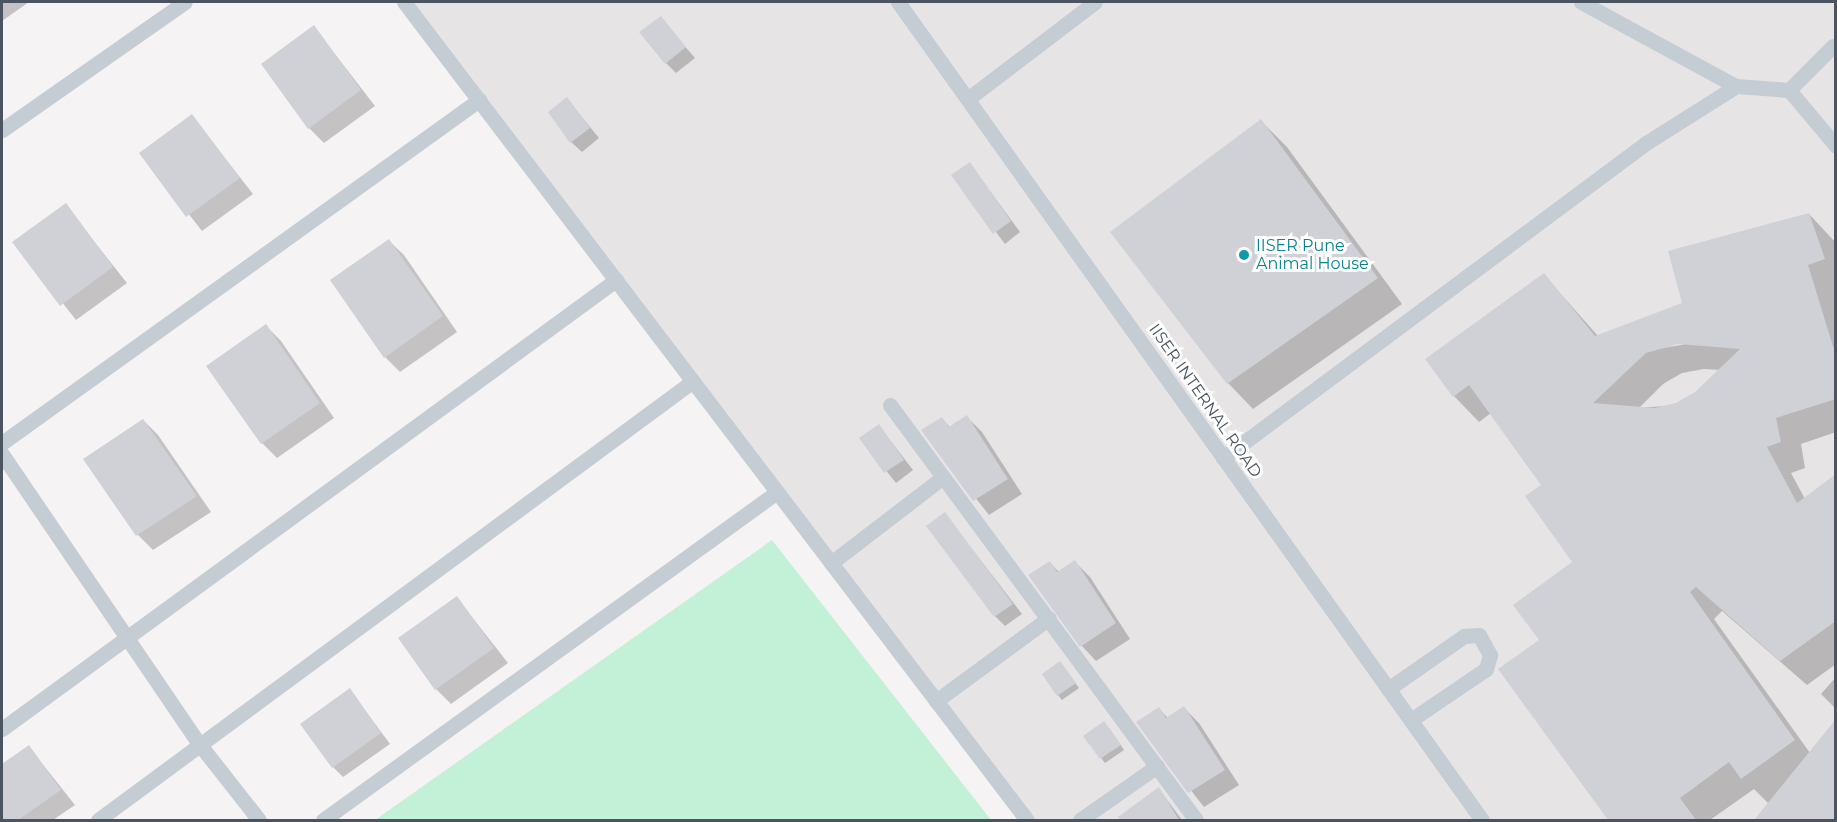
<!DOCTYPE html>
<style>
body{margin:0}
#map{position:relative;width:1837px;height:822px;overflow:hidden;background:#f5f3f3;font-family:Montserrat,sans-serif}
div>[style]{position:absolute}
[style*='--x']{left:calc(var(--x)*1px);top:calc(var(--y)*1px);width:calc(var(--w)*1px);rotate:calc(var(--a)*1deg)}
.education>*{inset:0;background:#e6e4e5}
.green>*{inset:0;background:#c2f1d7}
.shadow>*{inset:0;background:#0003}
.building>*{inset:0;background:#cfd1d7}
.service>*{height:15px;margin:-7.5px;padding:0 7.5px;transform-origin:7.5px;border-radius:7.5px;background:#c4ccd4}
.dots>*{width:16px;height:16px;translate:-50% -50%;box-sizing:border-box;border:3px solid #fff;border-radius:50%}
span{translate:-50% -50%;white-space:nowrap;text-align:center;line-height:1.15;-webkit-text-stroke:6px #fff;paint-order:stroke}
.culture-label{font-size:16px;color:#0d838f}
.left{translate:0 -50%;text-align:left}
.street-label{font-size:16px;color:#4a5561}
.frame{position:absolute;inset:0;border:3px solid #4a5561;pointer-events:none}
</style>
<div id="map">
<div class="education">
<i style="clip-path:polygon(403px 2px,1835px 2px,1835px 820px,1020px 820px)"></i>
</div>
<div class="green">
<i style="clip-path:polygon(772px 540px,991px 820px,375px 820px)"></i>
</div>
<div class="shadow">
<i style="clip-path:polygon(2px 2px,29px 2px,2px 21px)"></i>
<i style="clip-path:polygon(660px 18px,695px 58px,676px 73px,666px 63px)"></i>
<i style="clip-path:polygon(314px 27px,375px 106px,324px 143px,309px 128px)"></i>
<i style="clip-path:polygon(567px 99px,599px 138px,582px 152px,571px 142px)"></i>
<i style="clip-path:polygon(192px 116px,253px 194px,202px 231px,141px 153px)"></i>
<i style="clip-path:polygon(1261px 121px,1287px 147px,1402px 304px,1253px 409px,1228px 383px)"></i>
<i style="clip-path:polygon(970px 164px,1020px 232px,1005px 244px,954px 176px)"></i>
<i style="clip-path:polygon(65px 205px,127px 283px,76px 320px,15px 242px)"></i>
<i style="clip-path:polygon(evenodd,1809px 214px,1836px 243px,1836px 432px,1801px 444px,1805px 468px,1791px 473px,1805px 499px,1836px 476px,1836px 664px,1807px 685px,1722px 611px,1714px 619px,1810px 753px,1836px 722px,1836px 820px,1756px 820px,1769px 804px,1754px 789px,1710px 820px,1610px 820px,1500px 670px,1541px 641px,1574px 563px,1543px 485px,1491px 413px,1479px 422px,1454px 396px,1544px 275px,1598px 336px,1684px 304px,1809px 214px,1685px 341px,1686px 344px,1658px 349px,1685px 341px,1809px 214px,1704px 369px,1720px 370px,1696px 393px,1677px 405px,1639px 408px,1663px 384px,1682px 373px,1704px 369px)"></i>
<i style="clip-path:polygon(389px 241px,404px 255px,457px 332px,400px 372px,385px 357px)"></i>
<i style="clip-path:polygon(266px 326px,281px 341px,334px 418px,277px 458px,262px 443px)"></i>
<i style="clip-path:polygon(967px 417px,982px 432px,1022px 494px,989px 515px,923px 431px,942px 419px,951px 428px)"></i>
<i style="clip-path:polygon(143px 420px,158px 435px,211px 512px,153px 550px,138px 535px,85px 459px)"></i>
<i style="clip-path:polygon(879px 426px,913px 470px,896px 483px,861px 439px)"></i>
<i style="clip-path:polygon(945px 514px,1022px 614px,1005px 626px,995px 616px)"></i>
<i style="clip-path:polygon(1075px 562px,1090px 577px,1130px 639px,1096px 661px,1082px 646px,1050px 563px,1059px 572px)"></i>
<i style="clip-path:polygon(457px 598px,508px 663px,451px 704px,436px 689px)"></i>
<i style="clip-path:polygon(1060px 663px,1079px 688px,1062px 700px,1058px 695px)"></i>
<i style="clip-path:polygon(1836px 677px,1836px 709px,1821px 694px)"></i>
<i style="clip-path:polygon(350px 690px,390px 744px,343px 777px,333px 767px)"></i>
<i style="clip-path:polygon(1184px 708px,1199px 723px,1239px 785px,1204px 807px,1138px 723px,1159px 709px,1168px 718px)"></i>
<i style="clip-path:polygon(1109px 728px,1124px 750px,1105px 763px,1101px 758px)"></i>
<i style="clip-path:polygon(29px 747px,75px 805px,53px 820px,6px 820px,2px 815px,2px 766px)"></i>
<i style="clip-path:polygon(1159px 789px,1182px 820px,1122px 820px,1120px 818px)"></i>
</div>
<div class="building">
<i style="clip-path:polygon(661px 16px,686px 47px,665px 64px,639px 32px)"></i>
<i style="clip-path:polygon(314px 25px,361px 90px,308px 129px,261px 64px)"></i>
<i style="clip-path:polygon(567px 97px,590px 128px,570px 143px,548px 112px)"></i>
<i style="clip-path:polygon(192px 114px,240px 178px,186px 217px,139px 153px)"></i>
<i style="clip-path:polygon(1261px 119px,1378px 278px,1227px 384px,1110px 232px)"></i>
<i style="clip-path:polygon(970px 162px,1011px 221px,993px 234px,951px 175px)"></i>
<i style="clip-path:polygon(66px 203px,113px 267px,60px 306px,12px 242px)"></i>
<i style="clip-path:polygon(evenodd,1809px 213px,1825px 259px,1808px 265px,1836px 356px,1836px 399px,1776px 418px,1781px 442px,1767px 447px,1797px 503px,1836px 474px,1836px 621px,1780px 661px,1696px 587px,1690px 592px,1795px 740px,1741px 779px,1729px 762px,1680px 798px,1696px 820px,1608px 820px,1498px 669px,1539px 640px,1513px 605px,1572px 562px,1525px 496px,1541px 485px,1469px 385px,1453px 397px,1425px 359px,1544px 273px,1595px 336px,1682px 303px,1668px 251px,1809px 213px,1678px 344px,1740px 349px,1695px 392px,1676px 403px,1655px 408px,1593px 403px,1646px 353px,1678px 344px)"></i>
<i style="clip-path:polygon(389px 239px,443px 316px,384px 358px,330px 280px)"></i>
<i style="clip-path:polygon(266px 324px,320px 403px,261px 444px,206px 366px)"></i>
<i style="clip-path:polygon(967px 415px,1008px 479px,973px 501px,921px 430px,942px 417px,949px 427px)"></i>
<i style="clip-path:polygon(143px 419px,197px 496px,136px 536px,83px 459px)"></i>
<i style="clip-path:polygon(879px 424px,904px 460px,884px 473px,859px 438px)"></i>
<i style="clip-path:polygon(945px 512px,1013px 604px,994px 617px,926px 526px)"></i>
<i style="clip-path:polygon(1075px 560px,1116px 623px,1080px 647px,1028px 575px,1050px 561px,1057px 572px)"></i>
<i style="clip-path:polygon(457px 596px,494px 648px,435px 690px,398px 638px)"></i>
<i style="clip-path:polygon(1060px 661px,1076px 683px,1057px 696px,1042px 674px)"></i>
<i style="clip-path:polygon(350px 688px,381px 733px,332px 768px,300px 724px)"></i>
<i style="clip-path:polygon(1184px 706px,1225px 770px,1188px 793px,1136px 722px,1159px 707px,1166px 718px)"></i>
<i style="clip-path:polygon(1836px 719px,1836px 820px,1754px 820px)"></i>
<i style="clip-path:polygon(1104px 721px,1121px 745px,1100px 759px,1083px 736px)"></i>
<i style="clip-path:polygon(29px 745px,61px 790px,18px 820px,2px 820px,2px 764px)"></i>
<i style="clip-path:polygon(1159px 787px,1179px 820px,1120px 820px,1118px 817px)"></i>
</div>
<div class="service">
<i style="--x:404;--y:2;--w:1028;--a:52.71"></i>
<i style="--x:898;--y:2;--w:1005;--a:54.48"></i>
<i style="--x:1581;--y:2;--w:176;--a:28.5"></i>
<i style="--x:1789;--y:90;--w:73;--a:50"></i>
<i style="--x:969;--y:98;--w:158;--a:-37.3"></i>
<i style="--x:2;--y:130;--w:223;--a:-35"></i>
<i style="--x:890;--y:405;--w:516;--a:53.6"></i>
<i style="--x:2;--y:443;--w:588;--a:-35.72"></i>
<i style="--x:2;--y:454;--w:352;--a:55.8"></i>
<i style="--x:200;--y:745;--w:95;--a:51.8"></i>
<i style="--x:1223;--y:458;--w:527;--a:-36.67"></i>
<i style="--x:1646;--y:143;--w:107;--a:-32.3"></i>
<i style="--x:1736;--y:86;--w:53;--a:4.3"></i>
<i style="--x:1789;--y:90;--w:62;--a:-45"></i>
<i style="--x:1833;--y:46;--w:5;--a:53"></i>
<i style="--x:831;--y:563;--w:141;--a:-37.5"></i>
<i style="--x:1388;--y:689;--w:93;--a:-34.9"></i>
<i style="--x:1464;--y:636;--w:15;--a:-4"></i>
<i style="--x:1479;--y:635;--w:23;--a:61"></i>
<i style="--x:1490;--y:655;--w:15;--a:106"></i>
<i style="--x:1486;--y:669;--w:91;--a:145.8"></i>
<i style="--x:936;--y:701;--w:140;--a:-36.3"></i>
<i style="--x:2;--y:729;--w:761;--a:-36.18"></i>
<i style="--x:98;--y:820;--w:739;--a:-36.42"></i>
<i style="--x:323;--y:820;--w:560;--a:-35.85"></i>
<i style="--x:1080;--y:820;--w:94;--a:-35"></i>
</div>
<div class="dots">
<i style="left:1244px;top:255px;background:#0f9aa8"></i>
</div>
<div class="culture-label">
<span class="left" style="left:1256px;top:255px">IISER Pune<br>Animal House</span>
</div>
<div class="street-label">
<span style="left:1205px;top:401px;rotate:55deg">IISER INTERNAL ROAD</span>
</div>
<div class="frame"></div>
</div>
